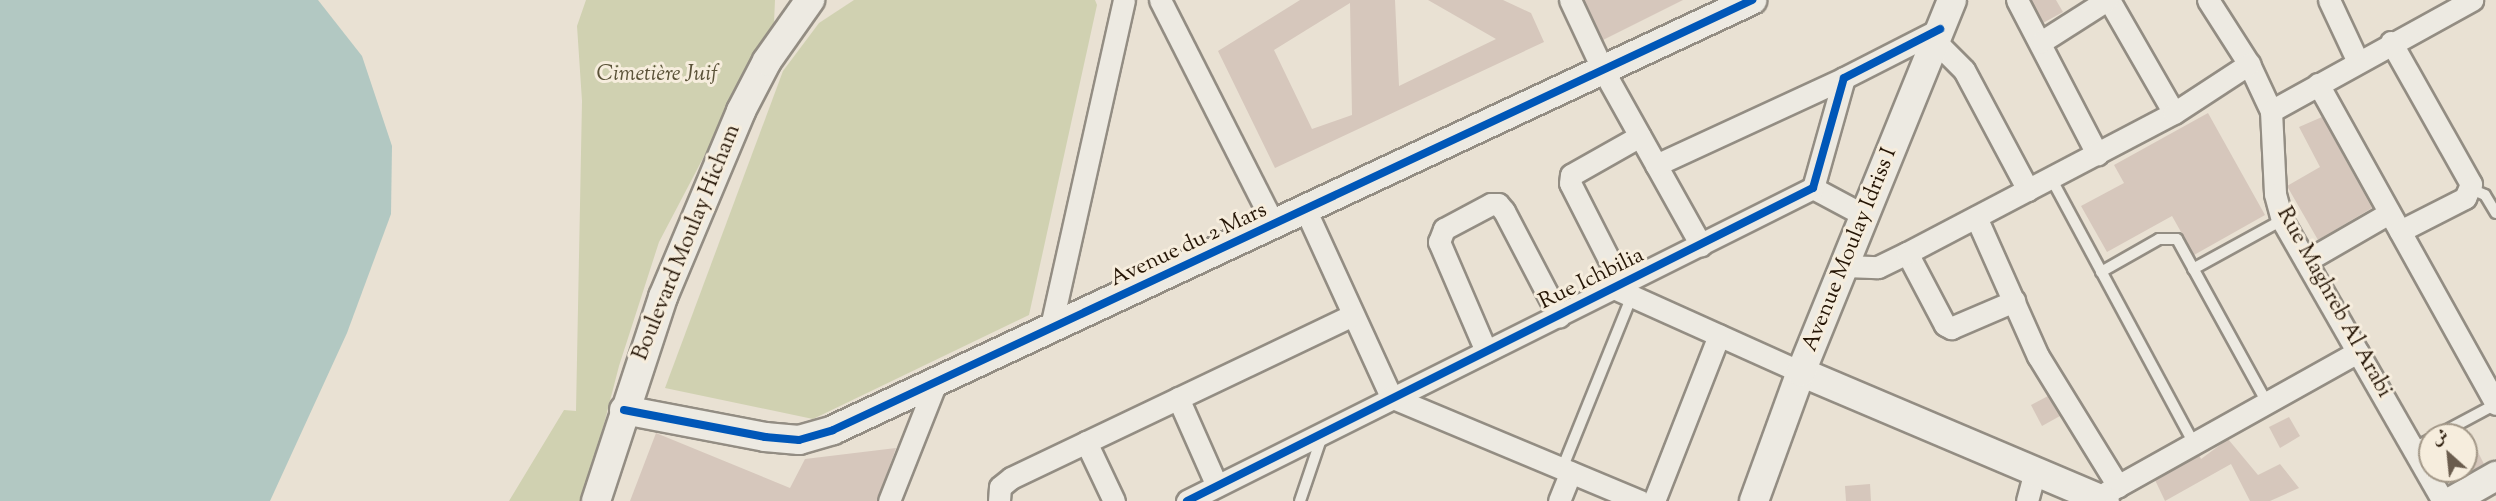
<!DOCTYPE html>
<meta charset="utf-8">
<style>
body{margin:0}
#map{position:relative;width:2496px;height:501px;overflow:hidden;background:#e9e1d3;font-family:"Sorts Mill Goudy",Amiri,serif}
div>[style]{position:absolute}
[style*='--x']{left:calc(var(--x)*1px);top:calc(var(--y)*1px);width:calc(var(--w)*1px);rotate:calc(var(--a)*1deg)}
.green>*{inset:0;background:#d0d1b1}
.water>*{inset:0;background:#b2c8c2}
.building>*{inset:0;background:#d6c7bc}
.roads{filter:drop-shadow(2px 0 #938d83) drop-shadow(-2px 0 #938d83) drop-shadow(0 2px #938d83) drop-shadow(0 -2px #938d83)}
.lane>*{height:10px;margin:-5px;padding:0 5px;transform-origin:5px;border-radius:5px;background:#edeae2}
.street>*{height:21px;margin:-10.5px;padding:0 10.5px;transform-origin:10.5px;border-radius:10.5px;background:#edeae2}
.secondary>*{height:28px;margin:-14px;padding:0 14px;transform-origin:14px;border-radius:14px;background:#edeae2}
.cycleway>*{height:8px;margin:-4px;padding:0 4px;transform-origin:4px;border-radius:4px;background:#0057b8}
span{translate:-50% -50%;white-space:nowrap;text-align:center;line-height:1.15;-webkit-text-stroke:6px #f6eddd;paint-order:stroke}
.park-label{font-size:22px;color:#5a5238;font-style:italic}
.street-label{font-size:22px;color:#251505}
.north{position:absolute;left:2418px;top:423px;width:60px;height:60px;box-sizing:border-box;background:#f6eddd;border:2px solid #a29787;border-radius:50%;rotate:333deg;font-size:16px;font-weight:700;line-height:24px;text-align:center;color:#251505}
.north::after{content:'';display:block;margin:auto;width:21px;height:27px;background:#6a5c4d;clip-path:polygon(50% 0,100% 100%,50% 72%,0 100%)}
</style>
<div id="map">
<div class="green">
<i style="clip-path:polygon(586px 0,775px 0,774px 23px,659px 242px,619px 366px,584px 501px,509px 501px,564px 410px,576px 411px,582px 101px,577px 26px)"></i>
<i style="clip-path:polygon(854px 0,1095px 0,1097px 5px,1029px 315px,813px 419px,665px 388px,783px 71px,819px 23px)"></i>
</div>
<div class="water">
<i style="clip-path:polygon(0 0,318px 0,362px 56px,392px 146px,391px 214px,347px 333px,270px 501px,0 501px)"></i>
</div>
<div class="building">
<i style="clip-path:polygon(evenodd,1300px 0,1395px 0,1399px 86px,1496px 39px,1428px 0,1503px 0,1531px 13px,1544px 42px,1275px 168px,1218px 51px,1300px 0,1350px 3px,1352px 115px,1312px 129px,1274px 50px,1350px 3px)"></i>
<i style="clip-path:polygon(1584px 0,1683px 0,1603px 40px)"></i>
<i style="clip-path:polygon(2031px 0,2056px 0,2063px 12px,2043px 23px)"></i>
<i style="clip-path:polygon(2208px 113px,2265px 215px,2194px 255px,2172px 216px,2107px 252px,2081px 206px,2124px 183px,2114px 165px)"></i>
<i style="clip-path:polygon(2322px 117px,2372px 208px,2318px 240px,2287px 186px,2320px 167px,2299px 127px)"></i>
<i style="clip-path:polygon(2048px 396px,2060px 416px,2042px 426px,2031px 405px)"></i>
<i style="clip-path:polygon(2289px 417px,2300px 436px,2280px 448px,2269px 427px)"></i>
<i style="clip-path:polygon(656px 433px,790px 488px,805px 459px,896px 448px,877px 501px,630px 501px)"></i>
<i style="clip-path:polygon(2228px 439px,2258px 475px,2280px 464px,2299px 488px,2270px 501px,2250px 501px,2231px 464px,2165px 501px,2155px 480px,2199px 455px,2201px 459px)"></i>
<i style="clip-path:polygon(2478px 452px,2484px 464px,2451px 483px,2443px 471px,2466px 471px,2466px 459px)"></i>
<i style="clip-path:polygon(1870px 484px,1871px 501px,1846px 501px,1845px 486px)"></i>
</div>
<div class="roads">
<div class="lane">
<i style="--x:2051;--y:178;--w:302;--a:61.7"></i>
<i style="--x:2471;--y:189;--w:15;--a:23"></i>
<i style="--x:2485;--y:195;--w:21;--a:59"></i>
<i style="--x:2193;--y:269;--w:102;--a:-28.8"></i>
<i style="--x:2101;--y:272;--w:67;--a:-29.6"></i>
<i style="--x:2159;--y:239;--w:18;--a:0"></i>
<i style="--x:2177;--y:239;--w:187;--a:61.2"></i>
<i style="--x:2438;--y:435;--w:66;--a:-28.1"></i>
<i style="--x:2414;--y:448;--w:18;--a:-27"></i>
<i style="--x:1562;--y:469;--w:187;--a:-68"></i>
<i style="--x:1300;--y:501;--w:72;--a:-71.3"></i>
</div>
<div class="street">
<i style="--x:1160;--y:0;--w:252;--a:63.1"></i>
<i style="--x:1570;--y:0;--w:77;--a:64.8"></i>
<i style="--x:1603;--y:70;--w:201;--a:60.8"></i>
<i style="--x:2017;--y:0;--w:174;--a:62.5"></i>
<i style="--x:2109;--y:0;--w:130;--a:60.1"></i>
<i style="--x:2208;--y:0;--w:76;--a:57.4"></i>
<i style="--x:2249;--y:64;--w:52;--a:64.9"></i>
<i style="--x:2271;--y:111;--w:83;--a:87.2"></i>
<i style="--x:2275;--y:194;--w:27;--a:75"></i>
<i style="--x:2282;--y:220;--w:324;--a:60.2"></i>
<i style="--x:2329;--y:0;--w:68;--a:64.9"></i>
<i style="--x:1935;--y:41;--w:41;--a:45"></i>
<i style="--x:1964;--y:70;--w:136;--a:61.9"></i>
<i style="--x:2041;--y:42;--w:78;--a:-32.5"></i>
<i style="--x:2391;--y:42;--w:163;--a:60.6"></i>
<i style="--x:2471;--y:184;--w:15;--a:113"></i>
<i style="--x:2465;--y:198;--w:73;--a:153.1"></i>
<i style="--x:2318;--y:84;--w:366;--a:60.9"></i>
<i style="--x:2271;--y:111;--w:230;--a:-28.9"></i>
<i style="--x:1656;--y:165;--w:207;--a:-24.8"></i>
<i style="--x:1813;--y:188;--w:61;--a:28.2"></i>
<i style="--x:1306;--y:211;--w:205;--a:65.4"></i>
<i style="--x:1391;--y:397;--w:270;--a:22.7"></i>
<i style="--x:1976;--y:217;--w:152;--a:66"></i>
<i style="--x:2038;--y:356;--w:153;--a:58.4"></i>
<i style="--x:1907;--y:253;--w:81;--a:62.2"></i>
<i style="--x:1945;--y:325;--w:7;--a:27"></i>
<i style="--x:1951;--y:328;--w:69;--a:-23.2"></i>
<i style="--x:2306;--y:261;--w:96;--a:-30"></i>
<i style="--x:1845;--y:266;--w:33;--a:2"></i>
<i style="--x:1878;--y:267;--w:32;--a:-26"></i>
<i style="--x:1907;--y:253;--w:301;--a:-27.7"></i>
<i style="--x:2174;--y:113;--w:90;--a:-33.2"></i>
<i style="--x:1622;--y:285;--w:114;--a:-117"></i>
<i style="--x:1570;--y:183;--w:8;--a:-83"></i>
<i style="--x:1571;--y:175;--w:79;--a:-29.5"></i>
<i style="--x:1616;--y:289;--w:203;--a:24.2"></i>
<i style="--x:1050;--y:331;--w:339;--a:-77.4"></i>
<i style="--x:1486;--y:351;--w:119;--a:-113.3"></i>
<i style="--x:1439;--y:242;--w:14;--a:-69"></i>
<i style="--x:1444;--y:229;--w:53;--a:-28"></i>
<i style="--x:1491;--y:204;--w:7;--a:0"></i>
<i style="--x:1498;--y:204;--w:9;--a:49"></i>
<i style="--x:1504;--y:211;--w:119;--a:62.4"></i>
<i style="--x:1178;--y:398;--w:96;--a:66.1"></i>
<i style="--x:1086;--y:442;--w:65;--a:64.6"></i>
<i style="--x:2107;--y:492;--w:287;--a:-29.2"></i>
<i style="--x:889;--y:501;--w:125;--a:-68.4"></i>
<i style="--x:999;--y:501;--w:14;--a:-86"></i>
<i style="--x:1000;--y:487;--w:14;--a:-39"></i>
<i style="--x:1011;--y:478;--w:378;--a:-25.5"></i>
<i style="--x:1187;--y:501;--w:700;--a:-26.57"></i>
<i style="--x:1813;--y:188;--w:114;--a:-74.3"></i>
<i style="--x:1844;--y:78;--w:108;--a:-27"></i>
<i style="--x:1559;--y:501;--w:31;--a:-68"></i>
<i style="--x:1654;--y:501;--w:178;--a:-68.6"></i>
<i style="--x:2027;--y:501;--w:31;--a:-75"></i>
</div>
<div class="secondary">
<i style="--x:1801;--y:372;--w:330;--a:23"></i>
<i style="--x:624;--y:410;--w:144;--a:10.8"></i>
<i style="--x:765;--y:437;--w:34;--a:5"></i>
<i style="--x:799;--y:440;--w:35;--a:-16"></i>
<i style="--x:833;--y:430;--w:1015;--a:-25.07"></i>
<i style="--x:596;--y:501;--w:215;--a:-71.8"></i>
<i style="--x:663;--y:297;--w:202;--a:-67.2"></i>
<i style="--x:741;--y:111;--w:56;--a:-62.5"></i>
<i style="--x:767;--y:61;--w:75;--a:-54.8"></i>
<i style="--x:1754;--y:501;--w:137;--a:-70"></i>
<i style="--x:1801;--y:372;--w:401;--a:-67.9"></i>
<i style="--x:2452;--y:501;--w:51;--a:-29.6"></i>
</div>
</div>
<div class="cycleway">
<i style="--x:624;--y:410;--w:144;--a:10.8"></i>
<i style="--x:765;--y:437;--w:34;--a:5"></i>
<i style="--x:799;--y:440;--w:35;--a:-16"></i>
<i style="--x:833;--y:430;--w:1015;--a:-25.07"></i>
<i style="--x:1187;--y:501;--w:700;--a:-26.57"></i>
<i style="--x:1813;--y:188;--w:114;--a:-74.3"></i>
<i style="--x:1844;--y:78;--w:108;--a:-27"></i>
</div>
<div class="park-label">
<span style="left:657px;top:76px">Cimetière Juif</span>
</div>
<div class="street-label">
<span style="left:688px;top:243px;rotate:-68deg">Boulevard Moulay Hicham</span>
<span style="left:1189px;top:246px;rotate:-25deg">Avenue du 2 Mars</span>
<span style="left:1851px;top:250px;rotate:-68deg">Avenue Moulay Idriss I</span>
<span style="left:1592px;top:280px;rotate:-26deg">Rue Ichbilia</span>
<span style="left:2333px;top:303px;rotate:61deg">Rue Maghreb Al Arabi</span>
</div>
<div class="north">ش</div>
</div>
